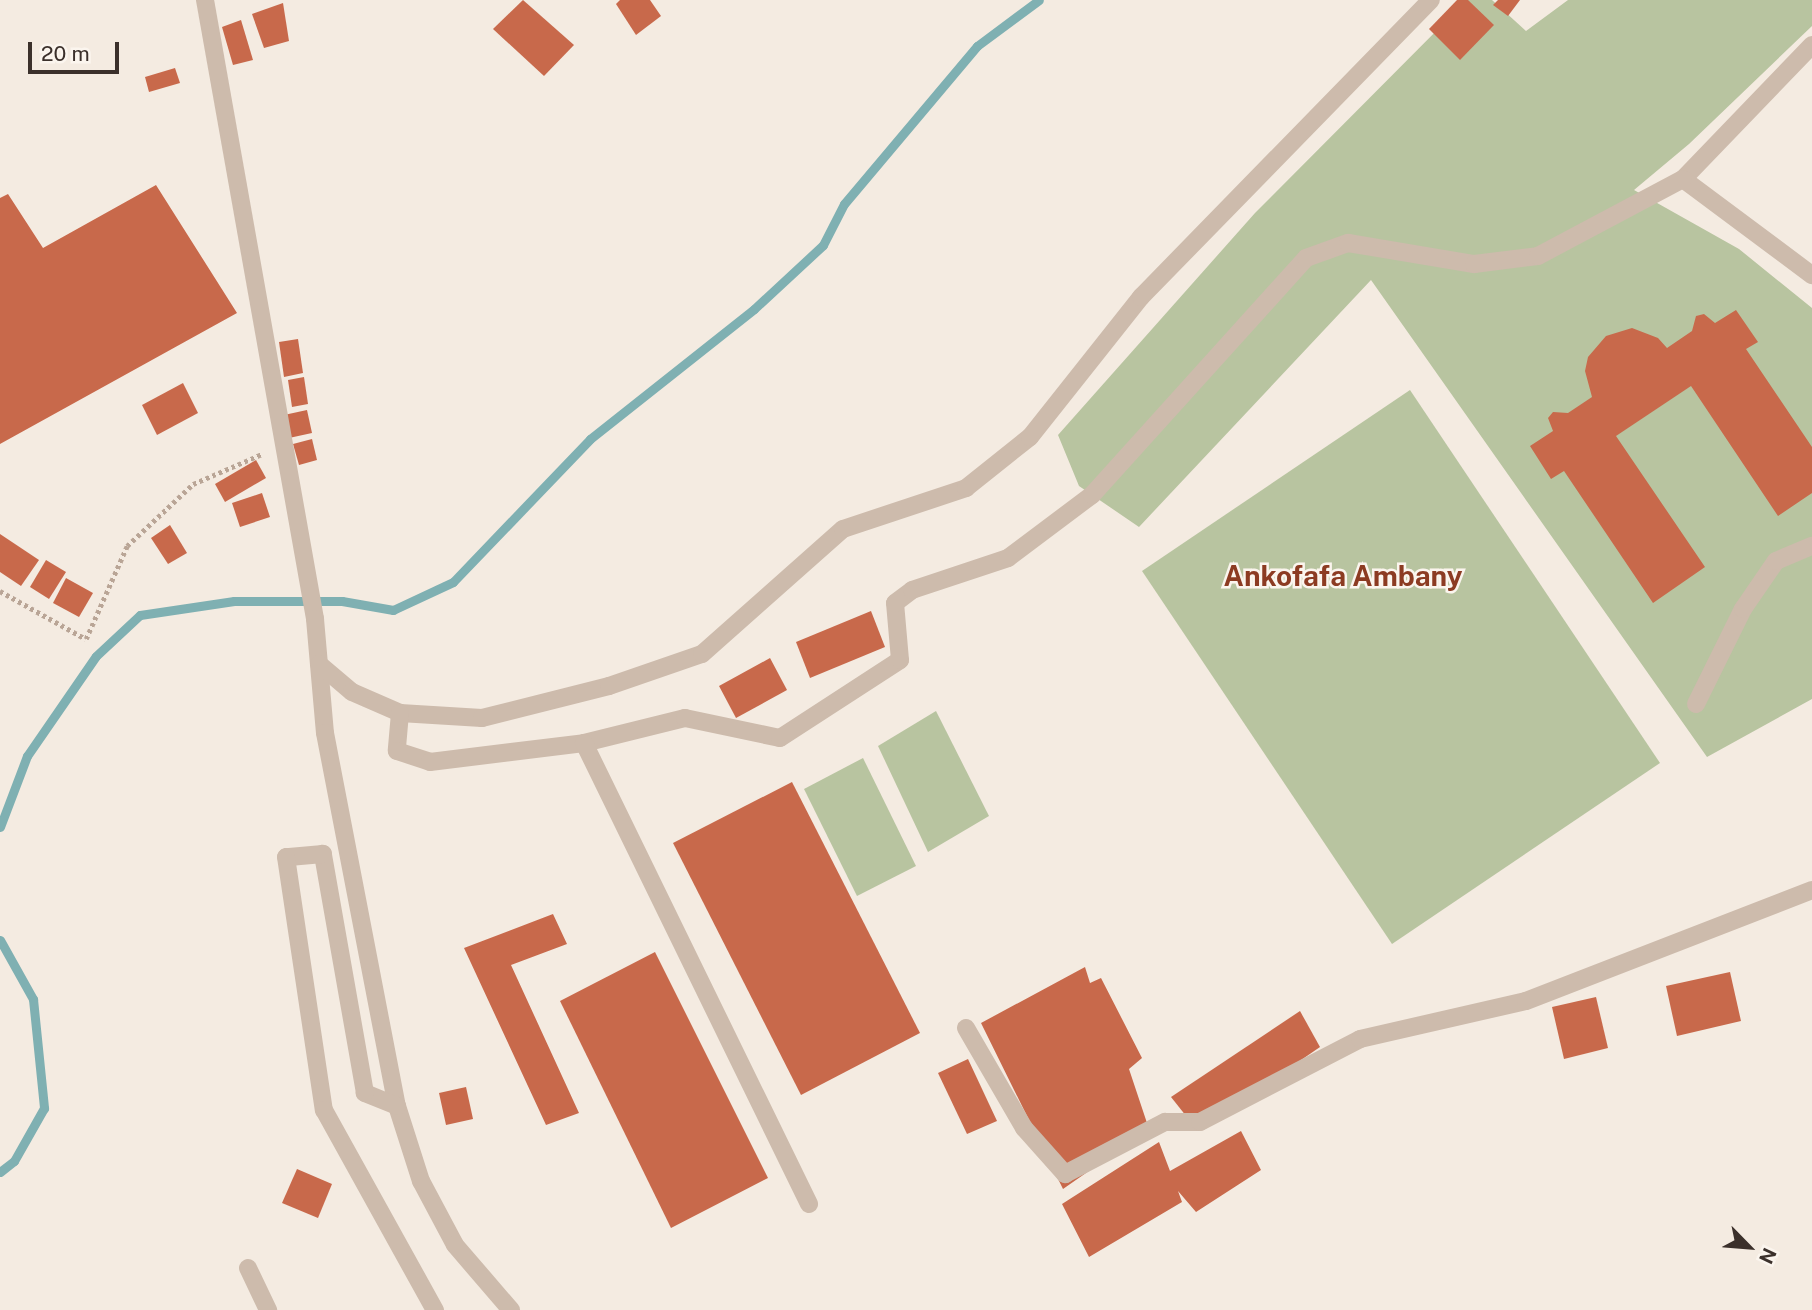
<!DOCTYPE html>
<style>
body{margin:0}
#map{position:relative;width:1812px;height:1310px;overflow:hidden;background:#f4ebe1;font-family:"Public Sans",sans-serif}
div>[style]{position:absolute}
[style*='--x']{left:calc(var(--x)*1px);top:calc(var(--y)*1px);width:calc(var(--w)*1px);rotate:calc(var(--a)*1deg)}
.green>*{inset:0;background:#b8c4a0}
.stream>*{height:9px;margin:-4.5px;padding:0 4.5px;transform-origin:4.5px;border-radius:4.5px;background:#7fb0b2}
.building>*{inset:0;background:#c8694b}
.path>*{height:4.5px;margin-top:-2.25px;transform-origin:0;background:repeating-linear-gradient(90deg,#b9a596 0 3.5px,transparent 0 7px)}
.minor>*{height:18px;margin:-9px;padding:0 9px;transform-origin:9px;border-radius:9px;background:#cdbbac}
span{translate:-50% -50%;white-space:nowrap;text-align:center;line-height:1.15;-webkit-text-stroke:5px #fbf5ee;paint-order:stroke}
.district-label{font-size:28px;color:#8c3b22;font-weight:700}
.north{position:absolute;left:1714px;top:1212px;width:70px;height:70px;-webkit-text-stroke:5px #fbf5ee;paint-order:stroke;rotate:115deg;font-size:19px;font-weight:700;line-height:28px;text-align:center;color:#3b302b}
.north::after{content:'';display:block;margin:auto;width:24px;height:32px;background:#3b302b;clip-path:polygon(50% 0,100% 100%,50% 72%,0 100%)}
.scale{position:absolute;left:28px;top:42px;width:91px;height:32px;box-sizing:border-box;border:4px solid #3b302b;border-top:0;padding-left:9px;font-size:21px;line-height:24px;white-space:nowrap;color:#3b302b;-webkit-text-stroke:5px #fbf5ee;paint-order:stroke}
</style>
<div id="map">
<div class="green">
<i style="clip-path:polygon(1467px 0,1492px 0,1526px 31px,1568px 0,1812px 0,1812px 26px,1689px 144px,1634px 190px,1739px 249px,1812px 308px,1812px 699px,1707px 757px,1371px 280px,1139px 527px,1079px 486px,1058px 435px,1255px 213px)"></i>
<i style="clip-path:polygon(1410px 390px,1660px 763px,1392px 944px,1142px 571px)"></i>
<i style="clip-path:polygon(936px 711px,989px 816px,928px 852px,878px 746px)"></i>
<i style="clip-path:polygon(863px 758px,916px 866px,857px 896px,804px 789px)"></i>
</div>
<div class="stream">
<i style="--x:0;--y:827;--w:76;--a:-69.2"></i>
<i style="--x:27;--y:756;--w:121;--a:-55.4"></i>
<i style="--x:96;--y:656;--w:60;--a:-43"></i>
<i style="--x:140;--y:615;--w:95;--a:-8.5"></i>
<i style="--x:234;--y:601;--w:108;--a:0"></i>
<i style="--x:342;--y:601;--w:52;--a:10"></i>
<i style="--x:393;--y:610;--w:66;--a:-25"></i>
<i style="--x:453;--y:582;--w:198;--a:-46.2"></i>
<i style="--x:590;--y:439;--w:209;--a:-38.4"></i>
<i style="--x:754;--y:309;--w:94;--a:-42.8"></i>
<i style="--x:823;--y:245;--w:46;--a:-62.9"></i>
<i style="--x:844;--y:204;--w:207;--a:-49.9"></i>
<i style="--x:977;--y:46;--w:77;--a:-36.6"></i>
<i style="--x:0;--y:940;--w:68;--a:60.8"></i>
<i style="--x:33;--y:999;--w:110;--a:84.2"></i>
<i style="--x:44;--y:1108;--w:61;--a:119.5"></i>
<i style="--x:14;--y:1161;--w:18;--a:142"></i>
</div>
<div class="building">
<i style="clip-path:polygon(523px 0,574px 45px,544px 76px,493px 29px)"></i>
<i style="clip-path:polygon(620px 0,650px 0,661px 16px,636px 35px,616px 4px)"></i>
<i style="clip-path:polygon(1457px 0,1468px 0,1494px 25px,1460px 60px,1429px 29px)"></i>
<i style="clip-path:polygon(1498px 0,1520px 0,1508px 16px,1493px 5px)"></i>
<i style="clip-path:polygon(283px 3px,289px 41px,264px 48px,252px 14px)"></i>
<i style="clip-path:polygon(241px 20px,253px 60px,233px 65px,222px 27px)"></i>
<i style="clip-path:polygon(175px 68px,180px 83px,149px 92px,145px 77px)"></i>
<i style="clip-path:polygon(156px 185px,237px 313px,0 444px,0 198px,8px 194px,43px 248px)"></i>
<i style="clip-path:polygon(1736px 310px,1758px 342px,1746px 349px,1812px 447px,1812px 493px,1778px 516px,1691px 386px,1616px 436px,1705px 567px,1653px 603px,1564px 471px,1551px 479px,1530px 446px,1553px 431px,1548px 418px,1553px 412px,1568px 413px,1592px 397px,1585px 371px,1588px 357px,1606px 336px,1632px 328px,1658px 338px,1667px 348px,1692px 331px,1696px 316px,1704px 314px,1715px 323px)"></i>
<i style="clip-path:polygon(298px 339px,303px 373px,284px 377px,279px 342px)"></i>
<i style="clip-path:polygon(304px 377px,308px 404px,292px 407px,288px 380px)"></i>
<i style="clip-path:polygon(183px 383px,198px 413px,157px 435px,142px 405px)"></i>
<i style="clip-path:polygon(307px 410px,312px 433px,289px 438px,284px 415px)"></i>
<i style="clip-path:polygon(312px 439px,317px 460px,299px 465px,293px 444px)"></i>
<i style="clip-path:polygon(256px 460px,266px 478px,225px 502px,215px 484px)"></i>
<i style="clip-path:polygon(262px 493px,270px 517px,240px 527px,232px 503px)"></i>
<i style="clip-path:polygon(170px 525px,187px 553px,168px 564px,151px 538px)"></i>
<i style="clip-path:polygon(0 534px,39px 560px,21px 586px,0 572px)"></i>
<i style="clip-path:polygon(46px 560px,66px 572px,49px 599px,30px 587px)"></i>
<i style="clip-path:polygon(66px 578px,93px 593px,79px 617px,53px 603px)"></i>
<i style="clip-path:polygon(871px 611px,885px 647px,810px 678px,796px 642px)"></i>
<i style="clip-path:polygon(770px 658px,787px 690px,736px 718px,719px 686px)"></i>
<i style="clip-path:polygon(792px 782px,920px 1033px,801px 1095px,673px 843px)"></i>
<i style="clip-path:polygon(553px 914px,567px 944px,511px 965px,579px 1113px,546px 1125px,464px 948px)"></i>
<i style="clip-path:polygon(655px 952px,768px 1178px,671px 1228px,560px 1001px)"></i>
<i style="clip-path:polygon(1085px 967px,1090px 983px,1101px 978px,1142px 1058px,1129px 1069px,1149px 1129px,1063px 1189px,981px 1023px)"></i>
<i style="clip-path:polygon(1730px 972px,1741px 1021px,1677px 1036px,1666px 986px)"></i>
<i style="clip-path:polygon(1596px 997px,1608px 1048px,1564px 1059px,1552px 1007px)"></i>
<i style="clip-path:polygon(1300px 1011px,1320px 1047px,1198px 1131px,1171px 1097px)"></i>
<i style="clip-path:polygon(968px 1059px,997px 1121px,967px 1134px,938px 1073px)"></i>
<i style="clip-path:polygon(466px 1087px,473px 1119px,446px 1125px,439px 1093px)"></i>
<i style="clip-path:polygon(1241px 1131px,1261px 1170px,1196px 1212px,1178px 1191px,1182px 1202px,1089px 1257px,1062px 1204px,1159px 1142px,1170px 1171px)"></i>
<i style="clip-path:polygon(297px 1169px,332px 1184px,318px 1218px,282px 1203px)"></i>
</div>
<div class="path">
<i style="--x:0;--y:591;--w:98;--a:29.2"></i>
<i style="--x:86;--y:639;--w:102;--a:-66.2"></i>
<i style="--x:127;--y:546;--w:91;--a:-43.2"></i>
<i style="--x:193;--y:484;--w:75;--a:-23.5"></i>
</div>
<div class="minor">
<i style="--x:205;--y:0;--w:629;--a:79.92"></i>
<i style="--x:315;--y:619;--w:114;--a:85"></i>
<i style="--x:325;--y:733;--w:380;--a:79.1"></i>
<i style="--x:397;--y:1106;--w:79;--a:72.3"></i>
<i style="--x:421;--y:1181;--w:72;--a:62"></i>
<i style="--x:455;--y:1245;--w:86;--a:49.3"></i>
<i style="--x:1812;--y:45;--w:186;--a:133.9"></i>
<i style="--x:1683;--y:179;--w:161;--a:36.7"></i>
<i style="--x:319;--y:664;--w:43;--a:40.3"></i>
<i style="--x:352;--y:692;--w:52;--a:23.6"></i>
<i style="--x:400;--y:713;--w:82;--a:3.5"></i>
<i style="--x:482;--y:718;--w:131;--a:-14.1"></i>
<i style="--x:609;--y:686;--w:98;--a:-19"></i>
<i style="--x:702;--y:654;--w:188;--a:-41.6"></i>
<i style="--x:843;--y:529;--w:130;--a:-18.4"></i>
<i style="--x:966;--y:488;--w:82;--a:-38.6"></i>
<i style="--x:1030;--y:437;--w:179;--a:-51.6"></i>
<i style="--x:1141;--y:297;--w:415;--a:-45.7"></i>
<i style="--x:1696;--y:704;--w:106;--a:-63.7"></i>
<i style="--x:1743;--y:609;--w:58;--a:-55.5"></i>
<i style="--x:1776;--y:561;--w:39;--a:-23"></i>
<i style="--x:400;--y:713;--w:38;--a:95"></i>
<i style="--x:397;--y:751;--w:35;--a:18"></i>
<i style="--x:430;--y:762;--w:155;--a:-7"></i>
<i style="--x:584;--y:743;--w:104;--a:-13.9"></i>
<i style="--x:685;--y:718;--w:97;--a:11.9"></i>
<i style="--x:780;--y:738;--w:143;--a:-33"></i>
<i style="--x:900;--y:660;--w:57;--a:-95"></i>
<i style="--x:895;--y:603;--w:21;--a:-37"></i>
<i style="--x:912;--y:590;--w:101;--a:-18.4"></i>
<i style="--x:1008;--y:558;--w:105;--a:-36.9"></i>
<i style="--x:1092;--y:495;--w:319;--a:-47.9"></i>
<i style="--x:1306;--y:258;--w:45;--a:-19.7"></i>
<i style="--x:1348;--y:243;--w:128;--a:9.5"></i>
<i style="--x:1474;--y:264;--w:64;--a:-7.1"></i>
<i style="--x:1538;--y:256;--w:164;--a:-28"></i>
<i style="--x:584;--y:743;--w:513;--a:63.98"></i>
<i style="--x:966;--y:1028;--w:116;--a:59.9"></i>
<i style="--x:1024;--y:1128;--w:62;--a:48.3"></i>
<i style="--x:1065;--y:1174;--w:113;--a:-27.5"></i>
<i style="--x:1165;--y:1122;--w:35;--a:0"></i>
<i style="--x:1200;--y:1122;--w:180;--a:-27.4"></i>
<i style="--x:1360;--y:1039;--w:170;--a:-12.9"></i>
<i style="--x:1526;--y:1001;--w:307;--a:-21.2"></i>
<i style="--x:397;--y:1106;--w:35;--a:-158"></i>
<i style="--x:365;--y:1093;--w:243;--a:-100"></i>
<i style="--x:323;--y:854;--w:37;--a:175"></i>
<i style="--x:286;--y:857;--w:256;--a:81.5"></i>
<i style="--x:324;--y:1110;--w:229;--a:61"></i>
<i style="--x:248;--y:1268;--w:47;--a:64.5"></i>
</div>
<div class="district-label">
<span style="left:1343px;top:576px">Ankofafa Ambany</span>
</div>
<div class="north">N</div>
<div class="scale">20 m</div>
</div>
